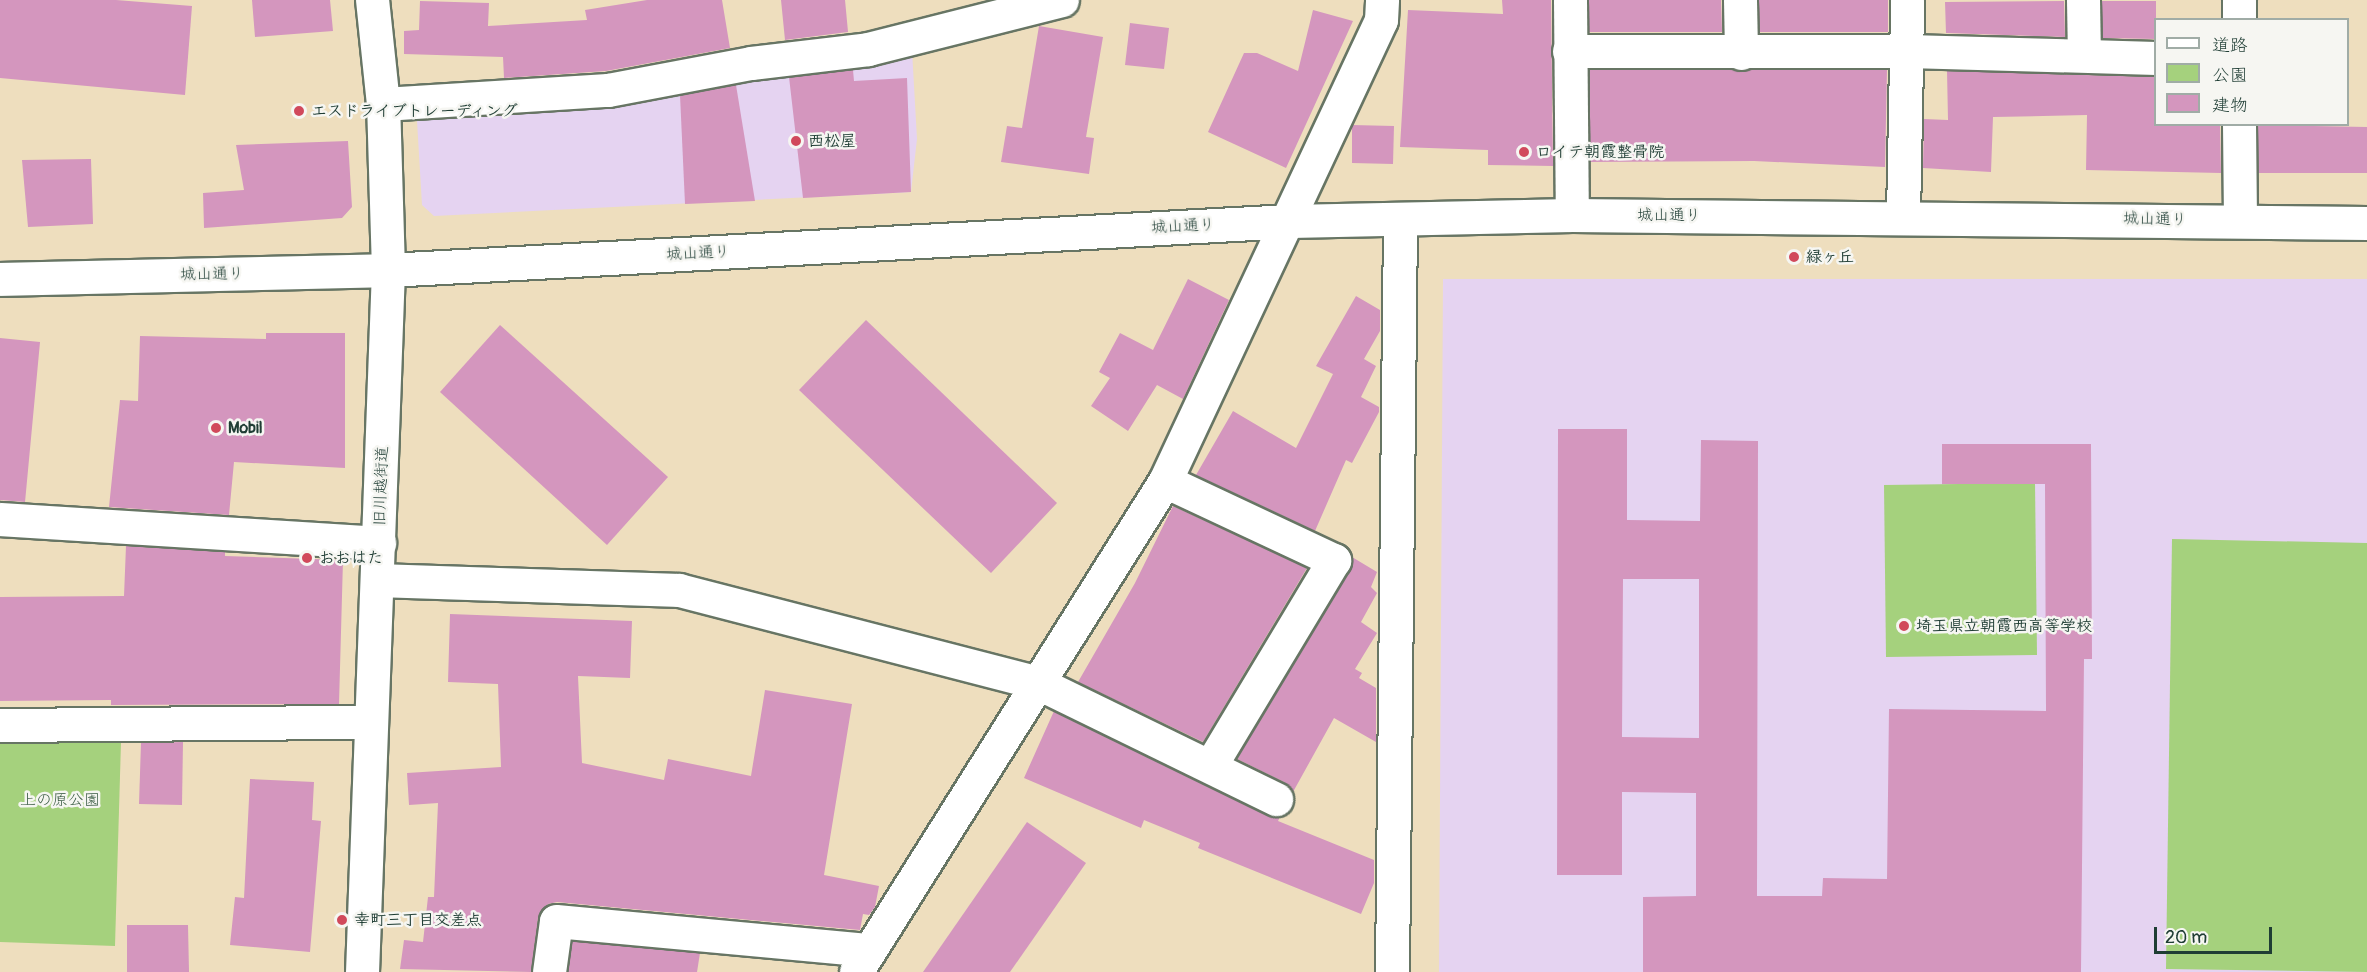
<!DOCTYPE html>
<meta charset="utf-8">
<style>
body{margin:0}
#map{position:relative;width:2367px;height:972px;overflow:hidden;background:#eedebe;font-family:Pangolin,"Klee One",sans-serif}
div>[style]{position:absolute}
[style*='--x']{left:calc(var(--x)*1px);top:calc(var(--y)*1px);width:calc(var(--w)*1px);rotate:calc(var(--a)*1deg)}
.built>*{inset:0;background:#e5d3f1}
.green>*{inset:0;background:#a5d17d}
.building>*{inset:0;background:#d496be}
.roads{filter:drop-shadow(2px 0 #677564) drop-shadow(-2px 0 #677564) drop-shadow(0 2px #677564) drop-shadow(0 -2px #677564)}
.minor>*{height:33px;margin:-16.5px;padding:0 16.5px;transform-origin:16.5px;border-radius:16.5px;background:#fff}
.major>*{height:33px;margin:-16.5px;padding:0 16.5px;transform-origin:16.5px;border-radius:16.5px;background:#fff}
.dots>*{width:16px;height:16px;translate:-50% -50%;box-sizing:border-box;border:3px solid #f6f6f2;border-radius:50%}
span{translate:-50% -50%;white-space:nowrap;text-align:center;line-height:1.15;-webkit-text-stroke:5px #f6f6f2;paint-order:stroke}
.poi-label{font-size:16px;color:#1f3d34;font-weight:700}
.left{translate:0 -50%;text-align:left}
.street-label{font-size:16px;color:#1f3d34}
.park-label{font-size:16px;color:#3a5b43}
.legend{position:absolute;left:2154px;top:18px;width:195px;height:108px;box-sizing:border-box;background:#f6f6f2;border:2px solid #a0aca6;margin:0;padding:8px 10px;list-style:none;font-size:18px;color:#1f3d34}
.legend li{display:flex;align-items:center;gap:12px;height:30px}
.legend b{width:30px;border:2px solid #a0aca6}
.scale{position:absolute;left:2154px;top:927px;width:118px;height:27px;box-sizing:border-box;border:3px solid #1f3d34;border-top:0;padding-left:8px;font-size:18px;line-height:21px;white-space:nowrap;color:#1f3d34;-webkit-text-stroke:4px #f6f6f2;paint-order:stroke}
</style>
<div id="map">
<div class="built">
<i style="clip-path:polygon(912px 50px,917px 139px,911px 192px,434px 216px,422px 205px,417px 121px,430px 108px,680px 90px,851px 69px)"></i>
<i style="clip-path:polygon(1443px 279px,2367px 279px,2367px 972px,1439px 972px)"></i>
</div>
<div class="green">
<i style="clip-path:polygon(2035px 483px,2037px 655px,1886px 657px,1884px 485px)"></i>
<i style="clip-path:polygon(2172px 539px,2367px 543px,2367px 972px,2166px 969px)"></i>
<i style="clip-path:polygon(0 737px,121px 742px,115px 946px,0 942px)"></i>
</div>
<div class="building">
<i style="clip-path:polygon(0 0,116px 0,192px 6px,185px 95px,0 78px)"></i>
<i style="clip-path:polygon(252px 0,330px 0,333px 31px,255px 37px)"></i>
<i style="clip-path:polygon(647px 0,722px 0,730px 48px,606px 71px,504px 78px,503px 57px,404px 54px,404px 31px,419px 30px,420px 1px,489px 3px,488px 26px,587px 20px,585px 10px)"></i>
<i style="clip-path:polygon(781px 0,845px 0,848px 32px,785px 40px)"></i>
<i style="clip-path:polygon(1502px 0,1551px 0,1553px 166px,1488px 165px,1488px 150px,1400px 147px,1408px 10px,1503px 14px)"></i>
<i style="clip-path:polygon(1589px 0,1721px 0,1722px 32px,1589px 32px)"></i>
<i style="clip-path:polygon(1759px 0,1888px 0,1888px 32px,1759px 32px)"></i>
<i style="clip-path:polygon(2064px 1px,2065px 37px,1946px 33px,1945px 2px)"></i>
<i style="clip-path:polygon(2102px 1px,2156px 1px,2156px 39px,2102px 38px)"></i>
<i style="clip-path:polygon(1313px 10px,1353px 21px,1286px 168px,1208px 132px,1244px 53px,1257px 53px,1298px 71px)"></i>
<i style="clip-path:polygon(1130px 23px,1169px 28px,1164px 69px,1125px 65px)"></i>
<i style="clip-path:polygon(1039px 26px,1103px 37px,1086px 137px,1094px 138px,1089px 174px,1001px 162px,1007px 126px,1022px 128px)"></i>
<i style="clip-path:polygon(853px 70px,854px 81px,907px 78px,911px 192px,803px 198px,789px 77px)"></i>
<i style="clip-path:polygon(1589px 70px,1887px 70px,1885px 167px,1754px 161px,1590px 162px)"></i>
<i style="clip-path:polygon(1947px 71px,2156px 77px,2156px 124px,2220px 125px,2221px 173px,2086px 170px,2087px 115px,1993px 117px,1991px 172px,1923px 168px,1924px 119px,1948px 120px)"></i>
<i style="clip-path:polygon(736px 85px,755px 201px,685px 204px,680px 95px)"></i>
<i style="clip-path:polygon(1352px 125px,1394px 126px,1393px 164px,1352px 163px)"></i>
<i style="clip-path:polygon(2258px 125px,2367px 127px,2367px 173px,2258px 173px)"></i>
<i style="clip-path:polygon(348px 141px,352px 207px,342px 218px,204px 228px,203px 193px,244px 190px,236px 145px)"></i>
<i style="clip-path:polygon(91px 159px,93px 224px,28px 227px,22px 160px)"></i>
<i style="clip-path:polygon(1188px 279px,1229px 300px,1183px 399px,1157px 385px,1128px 431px,1091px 406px,1110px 378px,1099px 372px,1120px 333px,1153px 350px)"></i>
<i style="clip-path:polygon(1356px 296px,1380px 310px,1380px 331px,1364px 359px,1376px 366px,1361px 397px,1379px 407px,1379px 412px,1352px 463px,1346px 460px,1315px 531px,1196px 475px,1233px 411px,1296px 448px,1333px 374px,1316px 366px)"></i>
<i style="clip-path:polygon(866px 320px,1057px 503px,991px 573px,799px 390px)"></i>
<i style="clip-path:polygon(500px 325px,668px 477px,607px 545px,440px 392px)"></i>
<i style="clip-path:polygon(266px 333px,345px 333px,345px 468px,234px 462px,229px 515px,109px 507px,120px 400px,138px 401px,140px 336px,266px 339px)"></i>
<i style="clip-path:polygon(0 338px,40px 342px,25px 502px,0 500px)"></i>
<i style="clip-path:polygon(evenodd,1558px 429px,1627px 429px,1627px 520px,1700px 521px,1701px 440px,1758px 441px,1757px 896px,1822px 896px,1823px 878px,1887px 879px,1889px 709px,2046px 711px,2045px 484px,1942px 484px,1942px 444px,2091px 444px,2092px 659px,2084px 659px,2081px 972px,1643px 972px,1643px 897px,1696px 896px,1696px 793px,1622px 792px,1622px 875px,1557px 875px,1558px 429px,1623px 579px,1699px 579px,1699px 738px,1622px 737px,1623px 579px)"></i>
<i style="clip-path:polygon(1173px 506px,1307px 568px,1203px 742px,1078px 682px,1135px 583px)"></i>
<i style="clip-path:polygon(126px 546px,225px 552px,225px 556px,343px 560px,339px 704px,111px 705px,111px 700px,0 701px,0 597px,124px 596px)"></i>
<i style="clip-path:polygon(1352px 557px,1377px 572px,1371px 587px,1377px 593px,1361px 622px,1377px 633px,1355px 669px,1362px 673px,1359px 678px,1376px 688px,1376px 742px,1334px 718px,1293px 792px,1284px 782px,1237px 759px,1350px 570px)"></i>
<i style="clip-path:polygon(450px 614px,632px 621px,630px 678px,578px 676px,582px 763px,664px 780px,668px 759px,751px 776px,765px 690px,852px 704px,824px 875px,879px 886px,875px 907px,869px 915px,863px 914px,860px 930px,557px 902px,548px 904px,538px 918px,531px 972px,400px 969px,404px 940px,423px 942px,428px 897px,434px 897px,438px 803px,409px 805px,407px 773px,501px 767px,498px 684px,448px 682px)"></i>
<i style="clip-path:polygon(1054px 711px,1268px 816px,1280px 817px,1278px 821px,1374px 860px,1374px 883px,1361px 914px,1198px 848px,1200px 843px,1144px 820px,1141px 828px,1024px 778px)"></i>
<i style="clip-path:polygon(183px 742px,182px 805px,139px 804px,141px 743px)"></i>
<i style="clip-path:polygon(250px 779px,314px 782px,312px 820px,321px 821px,310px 952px,230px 945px,235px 897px,244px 898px)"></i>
<i style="clip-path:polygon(1027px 822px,1086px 863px,1010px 972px,923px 972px)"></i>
<i style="clip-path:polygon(127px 925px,188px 925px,189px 972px,127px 972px)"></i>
<i style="clip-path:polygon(572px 941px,700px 953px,697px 972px,568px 972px)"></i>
</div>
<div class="roads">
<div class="minor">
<i style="--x:1570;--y:0;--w:215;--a:89.5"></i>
<i style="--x:1740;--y:0;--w:53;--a:88.9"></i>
<i style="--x:2083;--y:0;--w:55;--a:89"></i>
<i style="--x:2239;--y:20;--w:20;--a:-90"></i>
<i style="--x:1569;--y:51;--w:339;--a:0"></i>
<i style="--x:1908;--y:51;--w:248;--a:1.6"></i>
<i style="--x:383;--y:104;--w:225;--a:-3.6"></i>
<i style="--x:608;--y:90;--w:146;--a:-10.7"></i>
<i style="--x:751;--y:63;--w:118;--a:-6.8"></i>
<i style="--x:868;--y:49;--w:200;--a:-14.2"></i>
<i style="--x:2239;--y:124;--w:96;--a:89.4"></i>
<i style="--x:1903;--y:217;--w:217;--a:-88.9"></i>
<i style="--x:0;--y:279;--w:388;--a:-1.3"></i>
<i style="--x:388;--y:270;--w:903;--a:-3.11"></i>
<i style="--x:1290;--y:221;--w:282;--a:-1.2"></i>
<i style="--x:1572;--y:215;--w:795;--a:0.58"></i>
<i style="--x:1165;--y:481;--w:187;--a:25.1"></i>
<i style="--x:1334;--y:560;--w:239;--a:121"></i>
<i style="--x:0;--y:519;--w:380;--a:3.6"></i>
<i style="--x:378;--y:580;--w:301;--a:1.9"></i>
<i style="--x:679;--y:590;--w:371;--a:14.5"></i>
<i style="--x:1038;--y:683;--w:265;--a:26"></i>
<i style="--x:0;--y:725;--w:371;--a:-0.5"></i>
<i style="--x:549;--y:972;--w:51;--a:-82.2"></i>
<i style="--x:556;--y:921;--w:315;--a:5.3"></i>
<i style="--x:856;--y:972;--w:580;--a:-57.82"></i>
<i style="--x:1165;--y:481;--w:509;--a:-64.89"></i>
<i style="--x:1381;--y:20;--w:20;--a:-87"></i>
<i style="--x:1392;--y:972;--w:753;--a:-89.39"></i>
</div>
<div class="major">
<i style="--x:362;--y:972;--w:702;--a:-87.88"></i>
<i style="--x:388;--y:270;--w:166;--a:-91.7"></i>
<i style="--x:383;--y:104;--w:105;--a:-96"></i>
</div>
</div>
<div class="dots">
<i style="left:299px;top:111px;background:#d1495b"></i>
<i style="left:796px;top:141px;background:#d1495b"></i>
<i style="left:1524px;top:152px;background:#d1495b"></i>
<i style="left:1794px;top:257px;background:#d1495b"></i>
<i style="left:216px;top:428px;background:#d1495b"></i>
<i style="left:307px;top:558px;background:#d1495b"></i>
<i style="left:1904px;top:626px;background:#d1495b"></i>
<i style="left:342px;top:920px;background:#d1495b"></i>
</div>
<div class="poi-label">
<span class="left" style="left:311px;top:111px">エスドライブトレーディング</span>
<span class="left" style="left:808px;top:141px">西松屋</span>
<span class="left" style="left:1536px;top:152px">ロイテ朝霞整骨院</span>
<span class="left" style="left:1806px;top:257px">緑ヶ丘</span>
<span class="left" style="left:228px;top:428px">Mobil</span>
<span class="left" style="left:319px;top:558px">おおはた</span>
<span class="left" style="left:1916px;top:626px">埼玉県立朝霞西高等学校</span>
<span class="left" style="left:354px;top:920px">幸町三丁目交差点</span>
</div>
<div class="street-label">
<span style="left:1669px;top:215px">城山通り</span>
<span style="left:2155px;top:219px;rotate:1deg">城山通り</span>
<span style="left:1183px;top:226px;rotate:-3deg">城山通り</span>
<span style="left:698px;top:253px;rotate:-3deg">城山通り</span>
<span style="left:212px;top:274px;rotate:-1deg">城山通り</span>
<span style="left:381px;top:486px;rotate:-88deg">旧川越街道</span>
</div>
<div class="park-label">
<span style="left:60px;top:800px">上の原公園</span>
</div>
<ul class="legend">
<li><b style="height:8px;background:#fff"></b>道路</li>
<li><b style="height:16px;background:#a5d17d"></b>公園</li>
<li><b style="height:16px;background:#d496be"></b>建物</li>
</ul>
<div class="scale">20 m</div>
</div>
